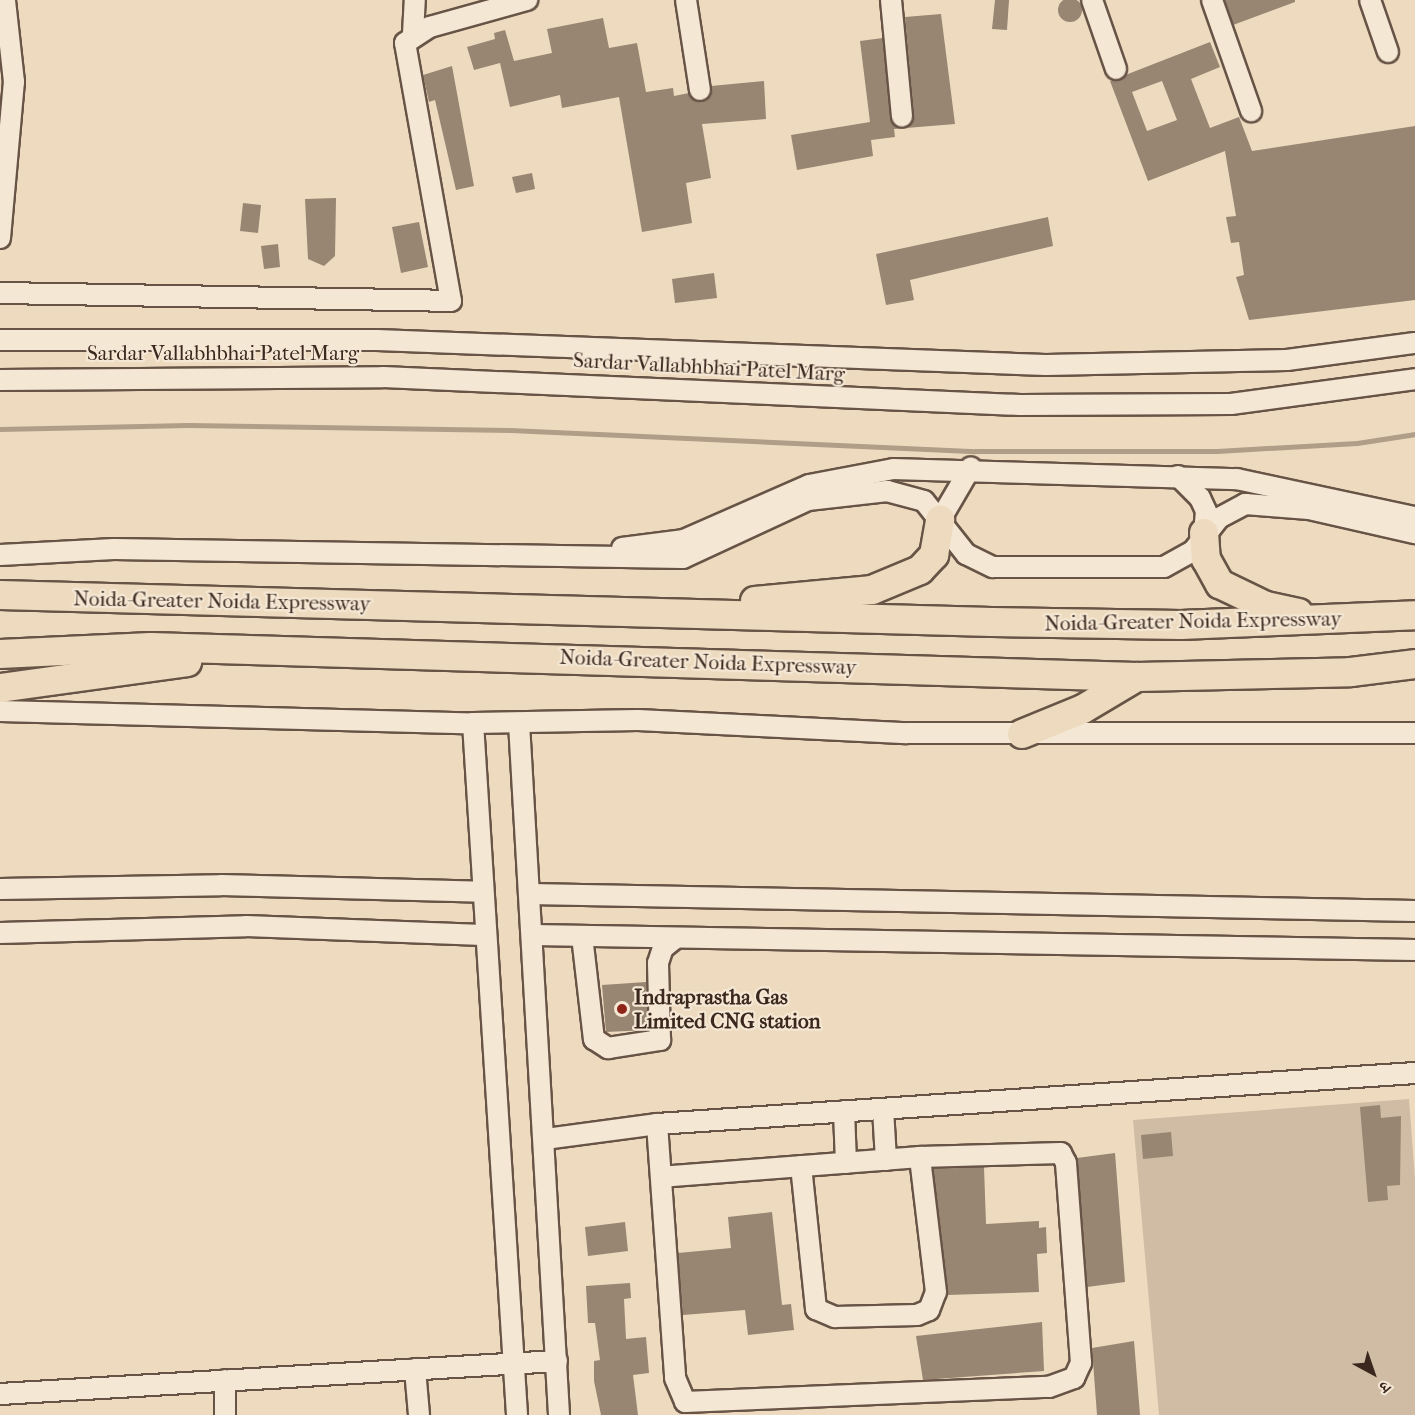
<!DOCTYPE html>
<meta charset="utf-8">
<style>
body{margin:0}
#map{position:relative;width:1415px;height:1415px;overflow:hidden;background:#eedbbf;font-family:"IM FELL French Canon","Noto Serif Devanagari",serif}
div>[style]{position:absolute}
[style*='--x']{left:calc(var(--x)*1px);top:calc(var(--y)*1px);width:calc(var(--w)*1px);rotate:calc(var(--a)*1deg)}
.green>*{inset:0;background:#d0bca4}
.stream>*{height:5px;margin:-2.5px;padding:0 2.5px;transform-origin:2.5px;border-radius:2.5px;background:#b19e88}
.building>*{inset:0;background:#988572}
.round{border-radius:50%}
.roads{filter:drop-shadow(2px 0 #685446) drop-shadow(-2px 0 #685446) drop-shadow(0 2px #685446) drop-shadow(0 -2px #685446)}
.minor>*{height:20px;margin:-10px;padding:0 10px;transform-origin:10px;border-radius:10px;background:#f4e8d5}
.highway>*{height:28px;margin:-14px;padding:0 14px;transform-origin:14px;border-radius:14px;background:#eedbbf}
.dots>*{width:16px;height:16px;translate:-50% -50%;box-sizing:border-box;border:3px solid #f4e8d5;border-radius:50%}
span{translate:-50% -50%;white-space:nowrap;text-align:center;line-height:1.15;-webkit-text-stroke:4.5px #f4e8d5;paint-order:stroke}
.street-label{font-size:21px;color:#3b271e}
.poi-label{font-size:21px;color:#3b271e;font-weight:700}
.left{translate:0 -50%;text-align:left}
.north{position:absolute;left:1343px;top:1343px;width:60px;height:60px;-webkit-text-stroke:4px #f4e8d5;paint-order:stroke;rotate:140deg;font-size:16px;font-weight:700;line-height:24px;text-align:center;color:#3b271e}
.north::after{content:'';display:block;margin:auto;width:21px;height:27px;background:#3b271e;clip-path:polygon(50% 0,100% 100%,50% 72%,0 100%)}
</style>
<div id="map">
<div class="green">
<i style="clip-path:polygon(1409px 1099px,1415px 1179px,1415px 1415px,1159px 1415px,1133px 1120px)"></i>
</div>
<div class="stream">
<i style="--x:0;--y:429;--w:188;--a:-1.2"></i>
<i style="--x:188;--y:425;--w:322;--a:0.9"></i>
<i style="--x:510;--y:430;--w:466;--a:2.6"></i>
<i style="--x:976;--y:451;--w:241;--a:0"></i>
<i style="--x:1217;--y:451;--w:140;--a:-3.3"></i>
<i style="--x:1357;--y:443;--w:59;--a:-8.8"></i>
</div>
<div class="building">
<i class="round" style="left:1058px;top:-2px;width:24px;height:24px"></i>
<i style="clip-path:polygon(995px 0,1009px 0,1007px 30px,992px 29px)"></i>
<i style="clip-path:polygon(1225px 0,1295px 0,1295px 2px,1233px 25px)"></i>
<i style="clip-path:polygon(941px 14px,955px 124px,894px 129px,895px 137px,871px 140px,873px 156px,797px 170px,791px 135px,870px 122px,860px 41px,883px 38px,890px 118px,898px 127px,909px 125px,914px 115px,905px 17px)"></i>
<i style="clip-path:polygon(603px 18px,609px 48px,637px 43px,646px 92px,673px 88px,674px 96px,689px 93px,701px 102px,711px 95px,711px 86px,764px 81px,766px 119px,702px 124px,711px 178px,686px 183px,692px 223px,642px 232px,619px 97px,562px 108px,560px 95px,510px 107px,500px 63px,474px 70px,467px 47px,495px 39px,494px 33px,505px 30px,514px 61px,552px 53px,547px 29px)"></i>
<i style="clip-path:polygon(evenodd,1210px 42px,1220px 67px,1191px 79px,1210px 128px,1239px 117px,1252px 151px,1415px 126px,1415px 300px,1249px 320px,1236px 277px,1244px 275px,1239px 242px,1231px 243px,1226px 217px,1236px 216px,1225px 151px,1148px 181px,1110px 81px,1210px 42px,1162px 81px,1177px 120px,1147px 131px,1132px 92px,1162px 81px)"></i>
<i style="clip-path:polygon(452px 66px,474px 186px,456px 190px,435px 100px,429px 102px,423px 75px)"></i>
<i style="clip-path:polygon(532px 173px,535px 189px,516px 193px,512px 177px)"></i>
<i style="clip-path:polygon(336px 198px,335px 256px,324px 266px,308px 259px,305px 199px)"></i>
<i style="clip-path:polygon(243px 203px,261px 205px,258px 233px,240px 231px)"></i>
<i style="clip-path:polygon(1048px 217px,1053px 246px,910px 280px,914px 300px,886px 305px,876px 254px)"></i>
<i style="clip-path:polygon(419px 222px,428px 267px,401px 273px,392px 227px)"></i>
<i style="clip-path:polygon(278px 244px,280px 267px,264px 269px,261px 246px)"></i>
<i style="clip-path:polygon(714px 273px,717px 298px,675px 303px,672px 279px)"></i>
<i style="clip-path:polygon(646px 982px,648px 1030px,606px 1032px,602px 985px)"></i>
<i style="clip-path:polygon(1380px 1105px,1381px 1118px,1401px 1116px,1400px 1185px,1387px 1186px,1388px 1200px,1368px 1202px,1360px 1107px)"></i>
<i style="clip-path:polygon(1171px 1132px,1173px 1156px,1143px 1159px,1141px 1135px)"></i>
<i style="clip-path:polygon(1115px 1153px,1125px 1282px,1087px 1287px,1077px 1158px)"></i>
<i style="clip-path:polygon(984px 1167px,986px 1224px,1039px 1221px,1039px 1228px,1046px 1227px,1047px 1253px,1037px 1254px,1039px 1292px,947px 1295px,933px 1169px)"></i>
<i style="clip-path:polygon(772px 1212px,782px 1305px,791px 1304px,794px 1330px,748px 1335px,745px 1310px,683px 1315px,678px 1253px,731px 1248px,728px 1217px)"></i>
<i style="clip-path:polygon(625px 1222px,628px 1251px,588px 1256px,585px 1227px)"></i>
<i style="clip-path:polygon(630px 1283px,631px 1298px,624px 1299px,626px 1339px,646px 1337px,649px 1373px,633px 1375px,638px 1415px,601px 1415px,594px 1381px,594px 1361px,600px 1360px,595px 1323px,588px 1323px,586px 1286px)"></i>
<i style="clip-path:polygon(1042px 1322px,1044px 1371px,923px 1380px,916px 1336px)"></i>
<i style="clip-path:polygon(1134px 1341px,1140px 1415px,1097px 1415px,1092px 1348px)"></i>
</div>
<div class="roads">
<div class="minor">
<i style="--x:686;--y:0;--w:91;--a:81.2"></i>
<i style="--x:891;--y:0;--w:117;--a:84.6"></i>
<i style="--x:1092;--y:0;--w:73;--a:70.8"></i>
<i style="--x:1212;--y:0;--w:118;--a:70.6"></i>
<i style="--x:1370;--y:0;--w:55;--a:70.9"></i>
<i style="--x:413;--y:34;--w:34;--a:-87"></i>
<i style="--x:0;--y:238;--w:157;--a:-84.9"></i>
<i style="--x:14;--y:82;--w:82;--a:-96.3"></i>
<i style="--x:0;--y:293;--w:451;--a:1"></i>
<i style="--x:451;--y:301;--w:262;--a:-100.1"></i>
<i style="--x:405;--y:43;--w:30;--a:-33"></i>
<i style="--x:430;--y:27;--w:101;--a:-15.6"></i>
<i style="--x:0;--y:340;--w:377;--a:0"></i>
<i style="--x:377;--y:340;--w:669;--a:2.14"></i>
<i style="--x:1046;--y:365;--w:241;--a:-1.2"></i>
<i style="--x:1287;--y:360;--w:129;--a:-7.6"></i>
<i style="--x:0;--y:380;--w:383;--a:-0.4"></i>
<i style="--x:383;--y:377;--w:638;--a:2.52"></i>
<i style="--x:1020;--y:405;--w:211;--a:-0.3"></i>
<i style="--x:1231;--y:404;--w:186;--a:-7.7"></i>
<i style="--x:1178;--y:476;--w:31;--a:45"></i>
<i style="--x:1200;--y:498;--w:14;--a:65"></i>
<i style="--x:1206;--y:511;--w:22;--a:95"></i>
<i style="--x:940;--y:520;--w:61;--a:-59.7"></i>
<i style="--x:622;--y:548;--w:63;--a:-7.4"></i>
<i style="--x:684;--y:540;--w:137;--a:-23.7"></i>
<i style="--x:809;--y:485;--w:86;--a:-10.7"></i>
<i style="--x:894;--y:469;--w:343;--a:1.7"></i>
<i style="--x:1237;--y:479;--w:182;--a:12.1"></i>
<i style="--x:0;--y:555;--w:114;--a:-3"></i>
<i style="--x:114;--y:549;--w:569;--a:0.91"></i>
<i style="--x:683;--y:558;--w:138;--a:-24.9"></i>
<i style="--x:808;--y:500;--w:80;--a:-6.5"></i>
<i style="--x:887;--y:491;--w:38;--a:15"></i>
<i style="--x:924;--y:501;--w:68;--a:51.6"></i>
<i style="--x:966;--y:554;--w:30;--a:26"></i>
<i style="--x:993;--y:567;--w:171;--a:0"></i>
<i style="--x:1164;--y:567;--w:33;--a:-29"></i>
<i style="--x:1193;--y:551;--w:42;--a:-51.8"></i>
<i style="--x:1219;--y:518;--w:30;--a:-28"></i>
<i style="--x:1245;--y:504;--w:64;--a:4.5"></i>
<i style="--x:1309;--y:509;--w:109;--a:12.8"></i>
<i style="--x:0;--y:711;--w:473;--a:1.5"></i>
<i style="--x:473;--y:723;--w:165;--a:-1"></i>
<i style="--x:638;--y:720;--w:269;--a:2.8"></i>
<i style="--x:907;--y:733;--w:508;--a:0"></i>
<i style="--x:473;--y:723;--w:693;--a:86.36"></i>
<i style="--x:519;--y:723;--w:693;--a:86.69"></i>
<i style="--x:0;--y:889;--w:221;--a:-1"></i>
<i style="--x:221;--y:885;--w:262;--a:1.5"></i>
<i style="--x:530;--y:894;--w:885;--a:1.1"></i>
<i style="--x:0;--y:933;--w:246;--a:-1.6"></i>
<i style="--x:246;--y:926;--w:237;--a:2.2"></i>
<i style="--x:533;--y:935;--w:882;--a:0.97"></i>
<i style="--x:582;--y:936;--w:104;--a:83.4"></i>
<i style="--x:594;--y:1039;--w:17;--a:33"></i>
<i style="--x:608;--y:1048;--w:53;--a:-8.7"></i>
<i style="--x:660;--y:1040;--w:77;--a:-91.5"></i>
<i style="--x:658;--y:963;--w:16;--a:-72"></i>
<i style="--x:663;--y:948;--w:16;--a:-38"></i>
<i style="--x:883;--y:1109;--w:51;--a:86.6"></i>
<i style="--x:844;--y:1111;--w:52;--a:87.8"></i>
<i style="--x:657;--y:1124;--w:255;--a:85.9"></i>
<i style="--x:675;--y:1378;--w:26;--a:67"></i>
<i style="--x:685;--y:1402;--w:364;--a:-2.4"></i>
<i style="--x:1049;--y:1387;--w:27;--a:-20"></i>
<i style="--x:1074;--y:1378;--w:17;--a:-65"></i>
<i style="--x:1081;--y:1363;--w:201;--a:-94.3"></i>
<i style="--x:1066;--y:1163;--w:11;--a:-117"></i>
<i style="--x:1061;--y:1153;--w:141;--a:178.4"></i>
<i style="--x:920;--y:1157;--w:258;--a:175.6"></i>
<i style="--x:545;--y:1139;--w:113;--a:-7.6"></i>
<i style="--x:657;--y:1124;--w:760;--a:-3.85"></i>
<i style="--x:801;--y:1166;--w:144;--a:84"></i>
<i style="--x:816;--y:1309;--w:21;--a:23"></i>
<i style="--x:835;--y:1317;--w:82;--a:-1.4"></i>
<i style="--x:917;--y:1315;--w:13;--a:-23"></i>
<i style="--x:929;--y:1310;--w:19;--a:-69"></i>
<i style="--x:936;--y:1292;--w:136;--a:-96.8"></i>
<i style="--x:415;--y:1369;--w:46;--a:85"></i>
<i style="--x:0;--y:1394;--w:558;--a:-3.39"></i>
<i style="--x:225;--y:1415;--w:35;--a:-90"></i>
</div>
<div class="highway">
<i style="--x:1204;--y:533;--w:26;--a:86"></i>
<i style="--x:1206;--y:559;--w:29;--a:61"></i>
<i style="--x:1220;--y:584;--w:51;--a:25.6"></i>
<i style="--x:1266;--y:606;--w:33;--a:12"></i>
<i style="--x:0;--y:595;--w:992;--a:1.56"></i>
<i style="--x:992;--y:622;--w:189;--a:0.9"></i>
<i style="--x:1181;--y:625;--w:234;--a:-2.4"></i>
<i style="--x:755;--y:601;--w:118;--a:-5.4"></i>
<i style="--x:872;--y:590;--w:52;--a:-22.6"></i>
<i style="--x:920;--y:570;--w:21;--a:-47"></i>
<i style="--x:934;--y:555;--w:36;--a:-80"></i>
<i style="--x:0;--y:654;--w:151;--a:-2.7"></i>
<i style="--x:151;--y:647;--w:986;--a:1.74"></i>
<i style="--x:1137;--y:677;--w:214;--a:-1.3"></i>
<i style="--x:1351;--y:672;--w:64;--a:-7.1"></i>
<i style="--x:0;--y:688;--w:189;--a:-7.9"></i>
<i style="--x:1022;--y:734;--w:66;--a:-22.3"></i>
<i style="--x:1083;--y:709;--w:63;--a:-30.7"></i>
</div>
</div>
<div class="dots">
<i style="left:622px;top:1009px;background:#8f2418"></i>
</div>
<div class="street-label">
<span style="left:223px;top:353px">Sardar Vallabhbhai Patel Marg</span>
<span style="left:709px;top:367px;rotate:3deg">Sardar Vallabhbhai Patel Marg</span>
<span style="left:222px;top:601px;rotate:1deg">Noida-Greater Noida Expressway</span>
<span style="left:1193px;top:621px;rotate:-1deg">Noida-Greater Noida Expressway</span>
<span style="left:708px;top:662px;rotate:2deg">Noida-Greater Noida Expressway</span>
</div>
<div class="poi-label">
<span class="left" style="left:634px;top:1009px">Indraprastha Gas<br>Limited CNG station</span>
</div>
<div class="north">उ</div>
</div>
